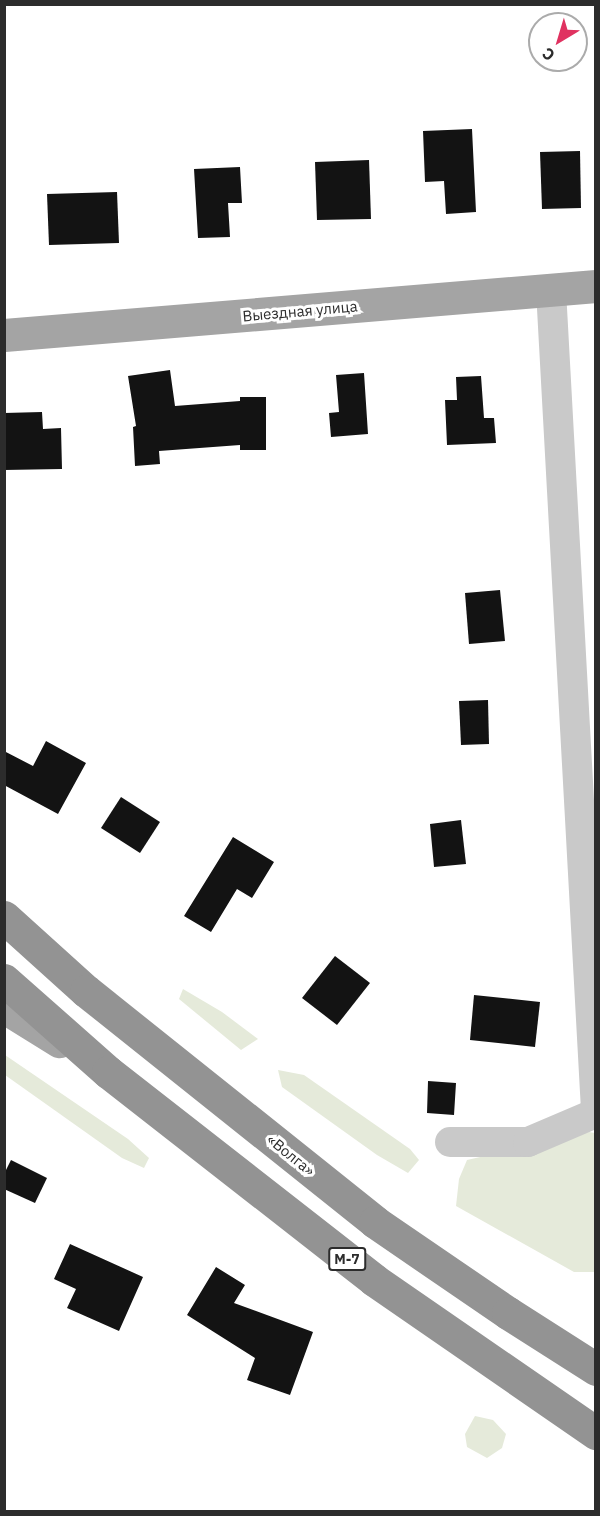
<!DOCTYPE html>
<meta charset="utf-8">
<style>
body{margin:0}
#map{position:relative;width:600px;height:1516px;overflow:hidden;background:#fff;font-family:"IBM Plex Sans",sans-serif}
div>[style]{position:absolute}
[style*='--x']{left:calc(var(--x)*1px);top:calc(var(--y)*1px);width:calc(var(--w)*1px);rotate:calc(var(--a)*1deg)}
.green>*{inset:0;background:#e5eada}
.building>*{inset:0;background:#131313}
.minor>*{height:30px;margin:-15px;padding:0 15px;transform-origin:15px;border-radius:15px;background:#c9c9c9}
.major>*{height:33px;margin:-16.5px;padding:0 16.5px;transform-origin:16.5px;border-radius:16.5px;background:#a4a4a4}
.highway>*{height:33px;margin:-16.5px;padding:0 16.5px;transform-origin:16.5px;border-radius:16.5px;background:#939393}
span{translate:-50% -50%;white-space:nowrap;text-align:center;line-height:1.15;-webkit-text-stroke:6px #fff;paint-order:stroke}
.shield-label span{padding:2px 4px;background:#fff;border:2px solid;border-radius:4px;-webkit-text-stroke-width:0}
.shield-label{font-size:14px;color:#2c2c2c;font-weight:700}
.street-label{font-size:15px;color:#2c2c2c}
.frame{position:absolute;inset:0;border:6px solid #2c2c2c;pointer-events:none}
.north{position:absolute;left:528px;top:12px;width:60px;height:60px;box-sizing:border-box;background:#fff;border:2px solid #ababab;border-radius:50%;rotate:218deg;font-size:16px;font-weight:700;line-height:24px;text-align:center;color:#2c2c2c}
.north::after{content:'';display:block;margin:auto;width:21px;height:27px;background:#e03260;clip-path:polygon(50% 0,100% 100%,50% 72%,0 100%)}
</style>
<div id="map">
<div class="green">
<i style="clip-path:polygon(183px 989px,222px 1012px,258px 1039px,241px 1050px,179px 999px)"></i>
<i style="clip-path:polygon(5px 1055px,128px 1139px,149px 1158px,144px 1168px,122px 1158px,5px 1075px)"></i>
<i style="clip-path:polygon(278px 1070px,304px 1075px,410px 1149px,419px 1160px,408px 1173px,377px 1155px,282px 1087px)"></i>
<i style="clip-path:polygon(589px 1132px,595px 1133px,595px 1272px,574px 1272px,456px 1206px,459px 1179px,467px 1160px)"></i>
<i style="clip-path:polygon(475px 1416px,493px 1420px,506px 1434px,502px 1448px,487px 1458px,467px 1447px,465px 1434px)"></i>
</div>
<div class="building">
<i style="clip-path:polygon(472px 129px,476px 212px,446px 214px,444px 181px,425px 182px,423px 131px)"></i>
<i style="clip-path:polygon(580px 151px,581px 208px,542px 209px,540px 152px)"></i>
<i style="clip-path:polygon(369px 160px,371px 219px,317px 220px,315px 162px)"></i>
<i style="clip-path:polygon(240px 167px,242px 203px,228px 203px,230px 237px,198px 238px,194px 169px)"></i>
<i style="clip-path:polygon(117px 192px,119px 243px,49px 245px,47px 194px)"></i>
<i style="clip-path:polygon(170px 370px,175px 406px,240px 401px,240px 397px,266px 397px,266px 450px,240px 450px,240px 445px,159px 451px,160px 464px,135px 466px,133px 427px,136px 426px,128px 376px)"></i>
<i style="clip-path:polygon(364px 373px,368px 434px,331px 437px,329px 413px,339px 412px,336px 375px)"></i>
<i style="clip-path:polygon(481px 376px,484px 418px,494px 418px,496px 443px,447px 445px,445px 400px,457px 400px,456px 377px)"></i>
<i style="clip-path:polygon(42px 412px,43px 429px,61px 428px,62px 469px,4px 470px,4px 413px)"></i>
<i style="clip-path:polygon(500px 590px,505px 641px,469px 644px,465px 593px)"></i>
<i style="clip-path:polygon(488px 700px,489px 744px,461px 745px,459px 701px)"></i>
<i style="clip-path:polygon(46px 741px,86px 763px,58px 814px,4px 785px,4px 751px,33px 766px)"></i>
<i style="clip-path:polygon(121px 797px,160px 822px,140px 853px,101px 828px)"></i>
<i style="clip-path:polygon(461px 820px,466px 864px,434px 867px,430px 824px)"></i>
<i style="clip-path:polygon(233px 837px,274px 862px,252px 898px,237px 889px,211px 932px,184px 916px)"></i>
<i style="clip-path:polygon(335px 956px,370px 983px,337px 1025px,302px 998px)"></i>
<i style="clip-path:polygon(474px 995px,540px 1002px,535px 1047px,470px 1040px)"></i>
<i style="clip-path:polygon(428px 1081px,456px 1083px,454px 1115px,427px 1113px)"></i>
<i style="clip-path:polygon(11px 1160px,47px 1178px,35px 1203px,4px 1189px,4px 1174px)"></i>
<i style="clip-path:polygon(70px 1244px,143px 1277px,119px 1331px,67px 1308px,76px 1289px,54px 1279px)"></i>
<i style="clip-path:polygon(216px 1267px,245px 1285px,234px 1303px,313px 1332px,290px 1395px,247px 1380px,255px 1358px,187px 1315px)"></i>
</div>
<div class="minor">
<i style="--x:551;--y:290;--w:821;--a:86.86"></i>
<i style="--x:450;--y:1142;--w:78;--a:0"></i>
<i style="--x:528;--y:1142;--w:74;--a:-23.1"></i>
</div>
<div class="major">
<i style="--x:4;--y:335;--w:594;--a:-4.73"></i>
<i style="--x:4;--y:1007;--w:65;--a:31.7"></i>
</div>
<div class="highway">
<i style="--x:4;--y:917;--w:110;--a:42.1"></i>
<i style="--x:86;--y:991;--w:370;--a:38.6"></i>
<i style="--x:375;--y:1222;--w:161;--a:34.4"></i>
<i style="--x:508;--y:1313;--w:104;--a:32.5"></i>
<i style="--x:4;--y:980;--w:139;--a:41.5"></i>
<i style="--x:108;--y:1072;--w:338;--a:38"></i>
<i style="--x:374;--y:1280;--w:270;--a:34.6"></i>
</div>
<div class="shield-label">
<span style="left:347px;top:1259px">М-7</span>
</div>
<div class="street-label">
<span style="left:300px;top:311px;rotate:-5deg">Выездная улица</span>
<span style="left:291px;top:1155px;rotate:39deg">«Волга»</span>
</div>
<div class="frame"></div>
<div class="north">С</div>
</div>
